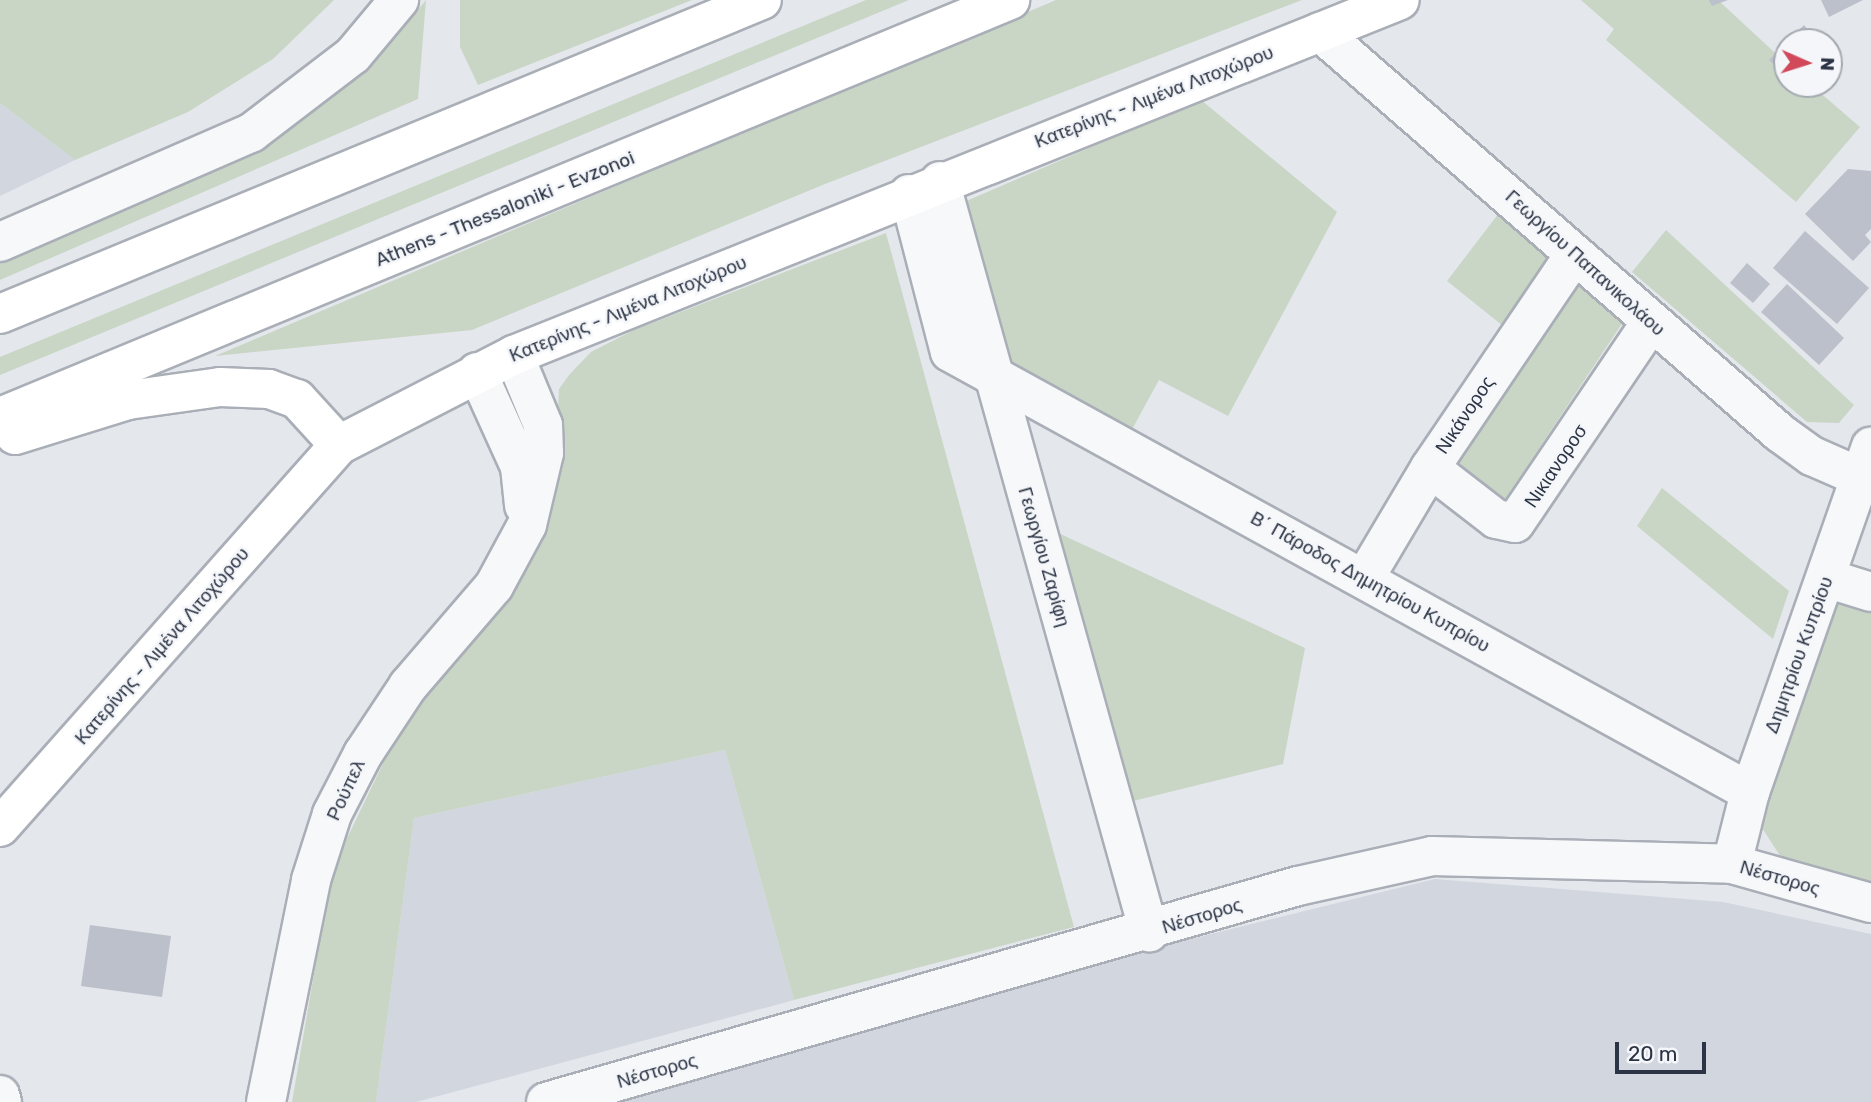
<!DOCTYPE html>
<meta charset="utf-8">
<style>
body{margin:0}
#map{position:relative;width:1871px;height:1102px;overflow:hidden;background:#e4e7ec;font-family:Rubik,sans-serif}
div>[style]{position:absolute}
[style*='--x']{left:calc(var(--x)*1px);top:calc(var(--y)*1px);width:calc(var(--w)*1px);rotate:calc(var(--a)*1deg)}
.built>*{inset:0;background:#d2d6de}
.green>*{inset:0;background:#c9d6c5}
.building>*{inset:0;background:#bbc0ca}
.roads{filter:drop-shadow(2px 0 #a9aeb7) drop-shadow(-2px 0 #a9aeb7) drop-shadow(0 2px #a9aeb7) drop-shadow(0 -2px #a9aeb7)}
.minor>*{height:38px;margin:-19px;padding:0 19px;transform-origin:19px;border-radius:19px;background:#f7f8fa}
.major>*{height:38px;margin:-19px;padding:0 19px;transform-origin:19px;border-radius:19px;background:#fff}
.highway>*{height:38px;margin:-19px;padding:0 19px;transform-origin:19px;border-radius:19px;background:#fff}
span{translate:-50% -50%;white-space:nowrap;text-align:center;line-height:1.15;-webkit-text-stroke:5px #f4f6f9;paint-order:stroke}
.street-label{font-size:19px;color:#2b3445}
.north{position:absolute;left:1773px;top:28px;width:70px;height:70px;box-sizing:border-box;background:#f4f6f9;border:2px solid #a4a8b1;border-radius:50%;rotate:93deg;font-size:19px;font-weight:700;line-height:28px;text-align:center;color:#2b3445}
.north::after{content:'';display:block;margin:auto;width:24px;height:32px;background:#d1495b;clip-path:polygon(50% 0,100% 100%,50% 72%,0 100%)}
.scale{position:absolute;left:1615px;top:1042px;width:91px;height:32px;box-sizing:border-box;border:4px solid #2b3445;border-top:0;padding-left:9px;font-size:21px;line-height:24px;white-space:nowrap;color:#2b3445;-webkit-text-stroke:5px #f4f6f9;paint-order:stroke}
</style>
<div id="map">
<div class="built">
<i style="clip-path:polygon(0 103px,75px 160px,0 196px)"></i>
<i style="clip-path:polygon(725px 750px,794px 1000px,416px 1102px,376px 1102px,414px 818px)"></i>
<i style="clip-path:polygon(1435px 879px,1723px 902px,1871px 934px,1871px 1102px,605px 1102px,1166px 945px)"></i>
</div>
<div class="green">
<i style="clip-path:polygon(0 0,334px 0,273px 59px,188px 112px,75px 160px,0 103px)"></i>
<i style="clip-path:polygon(426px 0,418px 99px,0 280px,0 255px,258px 149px,323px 103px,387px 48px)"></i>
<i style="clip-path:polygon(460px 0,692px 0,478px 85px,460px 47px)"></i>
<i style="clip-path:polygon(866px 0,909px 0,0 375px,0 357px)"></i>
<i style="clip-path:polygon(1056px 0,1302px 0,825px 184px,472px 330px,215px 356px)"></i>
<i style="clip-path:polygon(1581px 0,1718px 0,1787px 64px,1787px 84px,1810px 84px,1860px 127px,1796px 202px,1606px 40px,1614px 29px)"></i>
<i style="clip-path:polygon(1201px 100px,1337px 212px,1228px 416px,1159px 380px,1130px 433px,1010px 369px,964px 202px)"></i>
<i style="clip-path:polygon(1502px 209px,1561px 257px,1508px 330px,1447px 281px)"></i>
<i style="clip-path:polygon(1666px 230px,1854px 405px,1839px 423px,1807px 422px,1632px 272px)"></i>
<i style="clip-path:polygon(886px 233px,1074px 927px,794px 1000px,725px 750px,414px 818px,376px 1102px,292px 1102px,326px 904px,340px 853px,387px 755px,433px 687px,514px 591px,537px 551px,554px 494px,559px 389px,569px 375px,591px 352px,634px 330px)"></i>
<i style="clip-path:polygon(1576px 280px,1623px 322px,1504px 501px,1452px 464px)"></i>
<i style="clip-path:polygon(1662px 488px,1789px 591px,1773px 639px,1637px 526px)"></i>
<i style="clip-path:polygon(1054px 531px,1305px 648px,1283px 764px,1129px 802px)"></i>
<i style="clip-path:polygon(1831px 585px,1871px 598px,1871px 883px,1784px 862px,1755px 817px)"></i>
</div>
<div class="building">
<i style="clip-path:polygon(1709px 0,1728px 0,1712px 6px)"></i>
<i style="clip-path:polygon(1821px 0,1863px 0,1829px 17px)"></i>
<i style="clip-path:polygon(1804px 25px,1818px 42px,1787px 42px)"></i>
<i style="clip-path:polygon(1787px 42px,1787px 77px,1769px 60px)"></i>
<i style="clip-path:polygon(1848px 169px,1871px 171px,1871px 229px,1865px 235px,1871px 242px,1853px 261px,1805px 214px)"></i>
<i style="clip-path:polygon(1805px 231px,1869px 288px,1837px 324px,1773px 268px)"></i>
<i style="clip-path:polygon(1747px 263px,1770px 284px,1753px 303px,1730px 283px)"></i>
<i style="clip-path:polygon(1787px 284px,1844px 338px,1819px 365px,1761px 312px)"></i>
<i style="clip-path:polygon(90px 925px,171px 936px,162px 997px,81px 986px)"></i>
</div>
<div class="roads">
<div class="minor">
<i style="--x:1320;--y:32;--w:610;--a:41.08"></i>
<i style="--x:1780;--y:433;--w:39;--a:36"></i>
<i style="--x:1812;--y:456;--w:52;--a:23.6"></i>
<i style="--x:940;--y:181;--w:780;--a:74.45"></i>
<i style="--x:909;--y:194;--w:163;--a:75.5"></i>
<i style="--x:950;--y:352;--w:913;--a:28.81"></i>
<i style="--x:0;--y:242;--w:274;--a:-23.5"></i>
<i style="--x:251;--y:133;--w:128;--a:-37.4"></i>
<i style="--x:353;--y:55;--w:72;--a:-50.1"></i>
<i style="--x:477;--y:372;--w:104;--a:65.6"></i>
<i style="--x:520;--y:467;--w:39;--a:84"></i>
<i style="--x:1430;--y:468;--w:83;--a:37.7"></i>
<i style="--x:1496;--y:519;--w:19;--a:12"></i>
<i style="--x:1515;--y:523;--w:243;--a:-55.9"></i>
<i style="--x:1826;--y:578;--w:47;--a:17.3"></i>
<i style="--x:1364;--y:579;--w:129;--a:-59.3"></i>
<i style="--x:1430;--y:468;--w:257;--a:-55.9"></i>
<i style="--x:1732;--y:864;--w:74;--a:-76"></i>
<i style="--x:1750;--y:792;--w:366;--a:-70.7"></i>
<i style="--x:0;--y:1095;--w:7;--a:74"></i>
<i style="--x:266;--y:1102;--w:227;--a:-78.5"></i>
<i style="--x:311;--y:880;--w:69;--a:-72.3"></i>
<i style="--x:332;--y:814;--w:68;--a:-62.7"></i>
<i style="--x:363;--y:754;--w:82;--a:-56.5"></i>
<i style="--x:408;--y:686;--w:132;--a:-49.3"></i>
<i style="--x:494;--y:586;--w:69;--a:-61.6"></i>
<i style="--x:527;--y:525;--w:74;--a:-76.7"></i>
<i style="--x:544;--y:453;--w:28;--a:-92"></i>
<i style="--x:543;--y:425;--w:76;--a:-112.5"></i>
<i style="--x:546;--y:1102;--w:782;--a:-16.03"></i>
<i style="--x:1298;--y:886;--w:137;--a:-12.6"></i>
<i style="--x:1432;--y:856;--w:300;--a:1.5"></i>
<i style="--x:1732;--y:864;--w:144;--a:15.7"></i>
</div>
<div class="major">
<i style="--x:0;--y:827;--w:511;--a:-48.41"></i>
<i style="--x:339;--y:445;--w:197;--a:-27.2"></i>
<i style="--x:514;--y:355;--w:954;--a:-21.83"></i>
</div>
<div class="highway">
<i style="--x:0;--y:314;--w:824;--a:-22.4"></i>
<i style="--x:0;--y:417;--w:1093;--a:-22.43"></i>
<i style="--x:15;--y:435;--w:118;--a:-17.2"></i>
<i style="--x:128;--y:400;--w:93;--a:-8"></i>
<i style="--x:220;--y:387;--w:49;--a:2.3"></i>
<i style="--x:269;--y:389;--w:30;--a:20"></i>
<i style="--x:297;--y:399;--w:62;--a:47.6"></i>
</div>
</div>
<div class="street-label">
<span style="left:1154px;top:97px;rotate:-21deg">Κατερίνης - Λιμένα Λιτοχώρου</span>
<span style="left:505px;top:209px;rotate:-22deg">Athens - Thessaloniki - Evzonoi</span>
<span style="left:1585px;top:263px;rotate:42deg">Γεωργίου Παπανικολάου</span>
<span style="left:628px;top:309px;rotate:-22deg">Κατερίνης - Λιμένα Λιτοχώρου</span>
<span style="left:1465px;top:415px;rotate:-56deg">Νικάνορος</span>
<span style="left:1556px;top:466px;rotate:-56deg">Νικιανοροσ</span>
<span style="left:1044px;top:557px;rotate:74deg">Γεωργίου Ζαρίφη</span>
<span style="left:1370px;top:582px;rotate:29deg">Β΄ Πάροδος Δημητρίου Κυπρίου</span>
<span style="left:162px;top:646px;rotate:-49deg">Κατερίνης - Λιμένα Λιτοχώρου</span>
<span style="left:1799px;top:655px;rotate:-70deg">Δημητρίου Κυπρίου</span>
<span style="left:346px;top:790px;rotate:-65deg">Ρούπελ</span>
<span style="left:1780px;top:878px;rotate:16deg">Νέστορος</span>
<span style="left:1202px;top:916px;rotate:-17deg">Νέστορος</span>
<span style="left:657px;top:1071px;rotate:-16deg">Νέστορος</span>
</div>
<div class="north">N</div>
<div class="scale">20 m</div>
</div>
